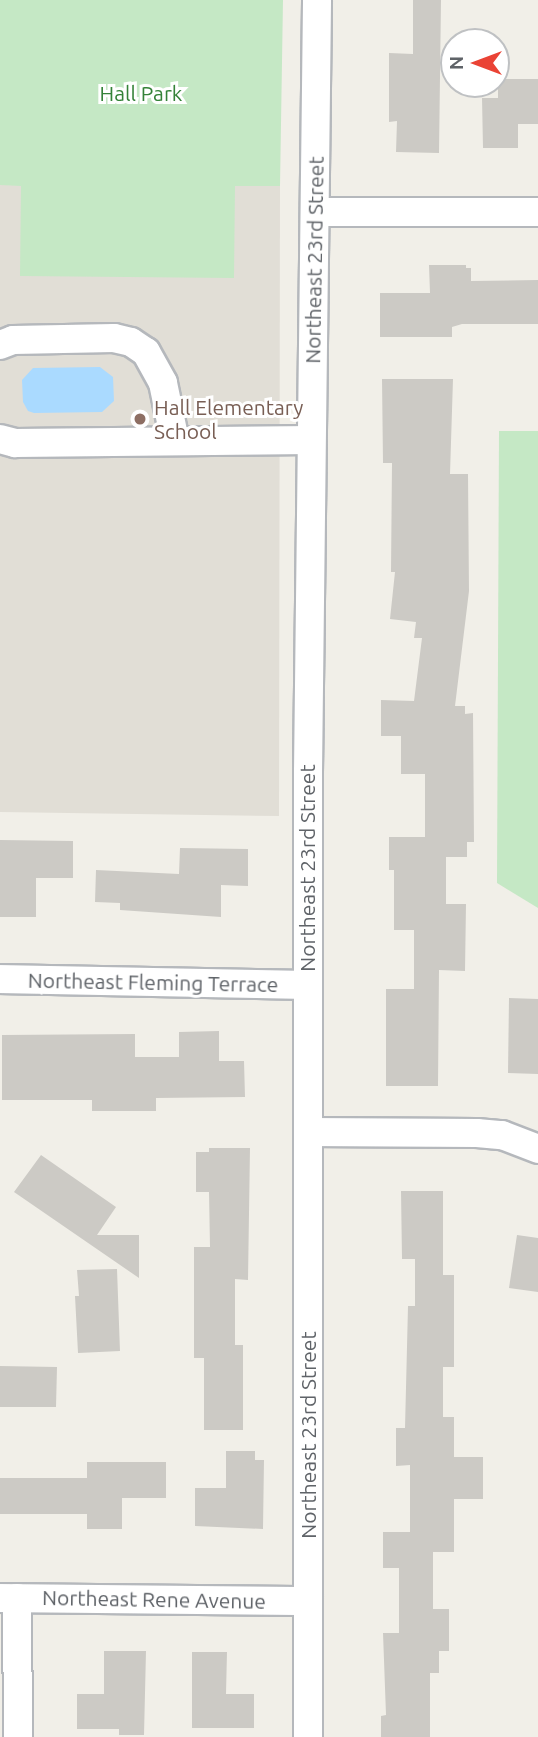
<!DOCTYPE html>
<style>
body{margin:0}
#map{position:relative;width:538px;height:1737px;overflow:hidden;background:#f1efe8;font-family:Ubuntu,sans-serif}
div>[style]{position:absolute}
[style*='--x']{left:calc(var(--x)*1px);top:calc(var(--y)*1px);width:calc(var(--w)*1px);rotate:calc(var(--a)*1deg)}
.education>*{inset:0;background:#e1ded6}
.green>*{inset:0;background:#c5e8c5}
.water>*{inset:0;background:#aadaff}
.building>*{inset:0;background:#cccac5}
.roads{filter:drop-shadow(2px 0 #b5b8bc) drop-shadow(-2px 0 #b5b8bc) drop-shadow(0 2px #b5b8bc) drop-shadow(0 -2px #b5b8bc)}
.minor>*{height:28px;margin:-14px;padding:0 14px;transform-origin:14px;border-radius:14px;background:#fff}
.dots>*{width:19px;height:19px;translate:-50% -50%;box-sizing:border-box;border:4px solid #fff;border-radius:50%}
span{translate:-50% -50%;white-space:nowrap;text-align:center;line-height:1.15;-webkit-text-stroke:6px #fff;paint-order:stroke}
.park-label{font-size:21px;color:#348238}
.street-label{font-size:21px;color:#5f6368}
.education-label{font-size:21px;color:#785e54}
.left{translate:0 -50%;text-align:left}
.north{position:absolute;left:440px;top:28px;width:70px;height:70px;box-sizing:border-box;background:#fff;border:2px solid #bfc1c3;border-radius:50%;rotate:270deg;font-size:19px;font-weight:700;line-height:28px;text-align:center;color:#5f6368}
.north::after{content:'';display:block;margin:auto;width:24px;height:32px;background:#ea4335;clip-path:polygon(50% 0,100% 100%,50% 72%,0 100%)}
</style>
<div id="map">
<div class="education">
<i style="clip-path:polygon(0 185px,280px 186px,279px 816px,0 812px)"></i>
</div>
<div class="green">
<i style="clip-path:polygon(0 0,283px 0,280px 186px,235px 186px,234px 278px,20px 276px,21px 186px,0 185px)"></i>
<i style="clip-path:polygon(499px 431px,538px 431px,538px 908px,497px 883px)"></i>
</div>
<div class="water">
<i style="clip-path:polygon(100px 367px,113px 377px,114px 401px,102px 412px,34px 413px,28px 411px,23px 402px,22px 380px,33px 368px)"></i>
</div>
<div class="building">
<i style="clip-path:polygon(413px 0,441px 0,439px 153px,396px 152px,397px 121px,389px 122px,389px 53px,413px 54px)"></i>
<i style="clip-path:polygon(498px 79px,538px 79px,538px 124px,518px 124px,518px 148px,483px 148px,482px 98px,498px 98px)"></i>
<i style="clip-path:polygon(429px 265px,466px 265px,466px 268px,471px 268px,471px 281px,538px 280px,538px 324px,462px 324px,452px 327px,452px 337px,380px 337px,380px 293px,430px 293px)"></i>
<i style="clip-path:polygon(382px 379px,453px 379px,450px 474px,468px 474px,469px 591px,455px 706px,465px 706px,465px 714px,473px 713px,474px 842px,467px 842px,467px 857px,446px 857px,446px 904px,466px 904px,465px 971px,439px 970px,438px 1086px,386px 1086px,386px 989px,414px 989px,414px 930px,394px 930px,394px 870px,389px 870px,389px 837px,425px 837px,425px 774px,401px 774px,401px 736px,381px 736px,381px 700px,414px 701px,422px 638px,414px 638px,416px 622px,390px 619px,395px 572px,391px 572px,392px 463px,383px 463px)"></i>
<i style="clip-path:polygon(0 840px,73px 841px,73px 878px,36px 878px,36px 917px,0 917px)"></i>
<i style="clip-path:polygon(180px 848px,248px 849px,248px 886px,221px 885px,221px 917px,120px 910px,120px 903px,95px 902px,96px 870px,179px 874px)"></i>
<i style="clip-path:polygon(509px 998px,538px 999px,538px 1074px,508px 1073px)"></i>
<i style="clip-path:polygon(219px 1031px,219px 1061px,244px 1061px,245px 1097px,156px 1098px,156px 1111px,92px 1111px,92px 1100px,2px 1100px,2px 1035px,135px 1034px,135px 1057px,179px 1057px,179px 1032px)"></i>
<i style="clip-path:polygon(209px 1148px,250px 1148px,248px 1280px,235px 1279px,235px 1345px,243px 1345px,243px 1430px,204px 1430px,204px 1358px,194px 1358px,194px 1247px,210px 1247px,209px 1192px,196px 1192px,196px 1152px,209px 1152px)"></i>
<i style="clip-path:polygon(41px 1155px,116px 1207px,97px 1235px,139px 1235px,139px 1278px,14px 1192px)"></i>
<i style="clip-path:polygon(401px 1191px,443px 1191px,443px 1275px,454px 1275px,454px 1367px,443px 1367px,443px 1417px,454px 1417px,454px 1457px,483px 1457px,483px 1499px,454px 1499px,454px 1552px,433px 1552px,433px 1609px,449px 1609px,449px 1651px,439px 1651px,439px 1673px,430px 1673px,430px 1737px,381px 1737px,381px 1716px,386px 1715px,383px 1633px,399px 1633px,399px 1568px,383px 1568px,383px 1532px,410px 1532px,410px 1465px,396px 1466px,396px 1428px,405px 1428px,408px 1306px,415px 1306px,415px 1259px,402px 1259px)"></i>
<i style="clip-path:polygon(517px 1235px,538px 1238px,538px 1292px,509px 1288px)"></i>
<i style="clip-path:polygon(117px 1269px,120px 1351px,78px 1353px,75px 1296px,79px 1296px,77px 1270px)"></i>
<i style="clip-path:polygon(0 1366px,57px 1367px,56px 1407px,0 1407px)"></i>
<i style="clip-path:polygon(226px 1451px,255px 1451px,255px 1460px,264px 1460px,263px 1529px,195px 1526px,195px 1488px,226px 1488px)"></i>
<i style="clip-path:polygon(87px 1462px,166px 1462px,166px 1498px,122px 1498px,122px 1529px,87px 1529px,87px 1514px,0 1514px,0 1478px,87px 1478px)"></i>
<i style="clip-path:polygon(104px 1651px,146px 1651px,144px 1735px,119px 1735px,119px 1729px,77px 1729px,77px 1694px,104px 1694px)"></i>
<i style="clip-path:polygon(192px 1652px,227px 1652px,226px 1694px,254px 1694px,254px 1728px,192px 1728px)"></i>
</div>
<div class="roads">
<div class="minor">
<i style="--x:315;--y:212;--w:223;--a:0"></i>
<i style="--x:0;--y:345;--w:14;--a:-21"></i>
<i style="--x:13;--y:340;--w:101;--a:-1.1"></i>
<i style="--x:114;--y:338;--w:17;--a:13"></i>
<i style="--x:131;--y:342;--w:18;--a:34"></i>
<i style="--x:146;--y:352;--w:35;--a:61"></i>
<i style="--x:163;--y:383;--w:59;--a:78.3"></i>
<i style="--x:0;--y:439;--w:16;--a:15"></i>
<i style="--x:15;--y:443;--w:296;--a:-0.6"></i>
<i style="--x:0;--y:979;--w:307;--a:1.1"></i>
<i style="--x:308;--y:1132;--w:169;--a:0.3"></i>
<i style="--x:477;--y:1133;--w:25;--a:5"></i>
<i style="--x:502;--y:1135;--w:39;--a:21"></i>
<i style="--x:0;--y:1598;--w:308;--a:0.6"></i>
<i style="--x:17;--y:1598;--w:139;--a:89.6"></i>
<i style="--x:308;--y:1737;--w:965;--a:-90"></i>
<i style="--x:308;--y:772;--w:772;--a:-89.33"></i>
</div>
</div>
<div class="dots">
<i style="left:140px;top:419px;background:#8d6e63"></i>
</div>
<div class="park-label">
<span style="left:141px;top:93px">Hall Park</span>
</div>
<div class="street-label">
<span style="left:314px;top:260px;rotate:-89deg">Northeast 23rd Street</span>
<span style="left:307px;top:868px;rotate:-90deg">Northeast 23rd Street</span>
<span style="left:153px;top:982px;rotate:1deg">Northeast Fleming Terrace</span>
<span style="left:308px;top:1435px;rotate:-90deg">Northeast 23rd Street</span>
<span style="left:154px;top:1599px;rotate:1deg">Northeast Rene Avenue</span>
</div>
<div class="education-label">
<span class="left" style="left:154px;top:419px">Hall Elementary<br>School</span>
</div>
<div class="north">N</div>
</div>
